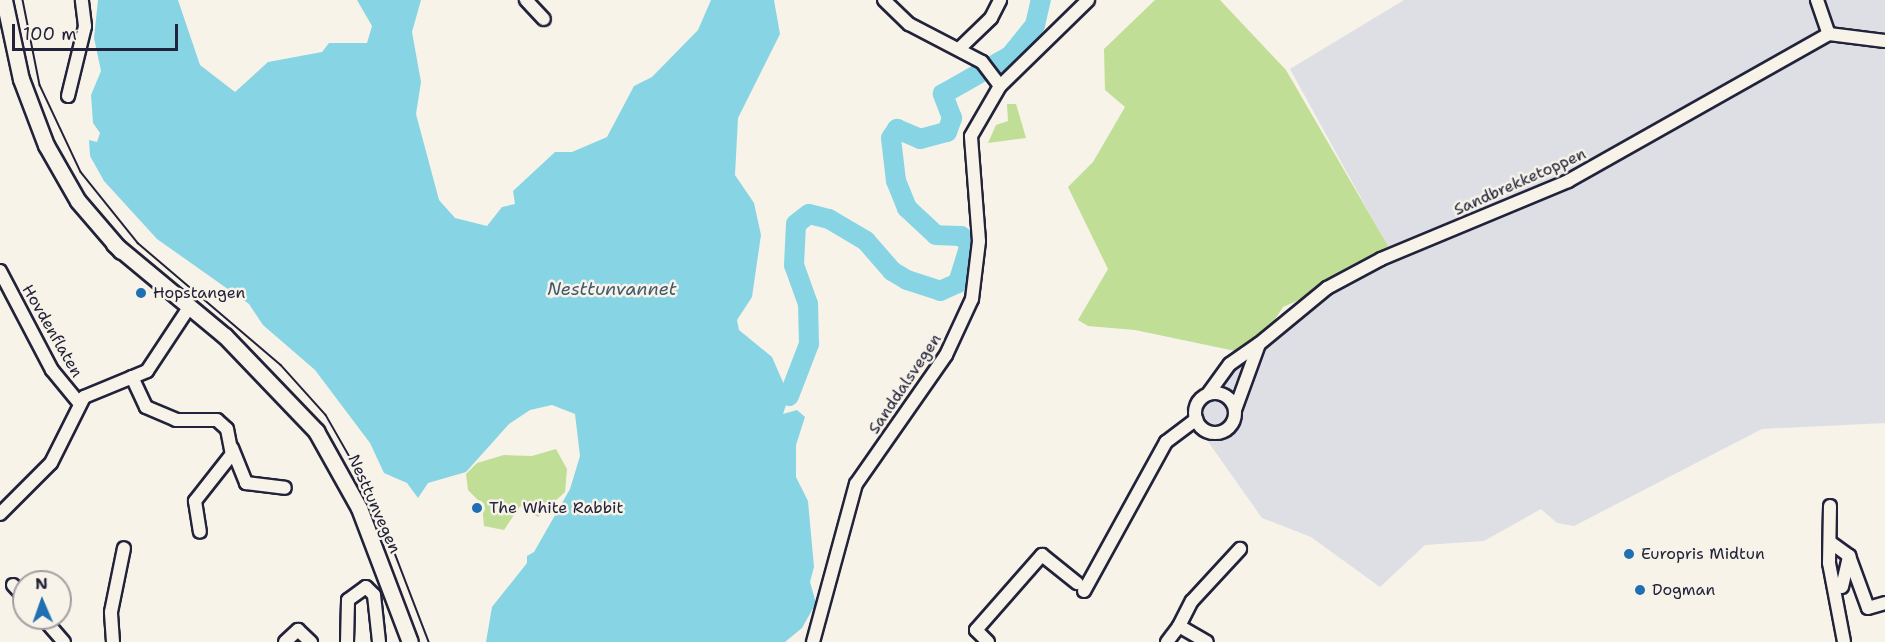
<!DOCTYPE html>
<style>
body{margin:0}
#map{position:relative;width:1885px;height:642px;overflow:hidden;background:#f7f3e8;font-family:"Shantell Sans",sans-serif}
div>[style]{position:absolute}
[style*='--x']{left:calc(var(--x)*1px);top:calc(var(--y)*1px);width:calc(var(--w)*1px);rotate:calc(var(--a)*1deg)}
.built>*{inset:0;background:#dedfe5}
.green>*{inset:0;background:#c0de96}
.water>*{inset:0;background:#87d5e4}
.river>*{height:20px;margin:-10px;padding:0 10px;transform-origin:10px;border-radius:10px;background:#87d5e4}
.roads{filter:drop-shadow(2px 0 #22223b) drop-shadow(-2px 0 #22223b) drop-shadow(0 2px #22223b) drop-shadow(0 -2px #22223b)}
.minor>*{height:12px;margin:-6px;padding:0 6px;transform-origin:6px;border-radius:6px;background:#f7f3e8}
.minor>.ring{margin:-6px;padding:0;box-sizing:content-box;background:none;border:12px solid #f7f3e8;border-radius:50%}
.major>*{height:15px;margin:-7.5px;padding:0 7.5px;transform-origin:7.5px;border-radius:7.5px;background:#f7f3e8}
.tram>*{height:1.5px;margin:-0.75px;padding:0 0.75px;transform-origin:0.75px;border-radius:0.75px;background:#22223b}
.dots>*{width:16px;height:16px;translate:-50% -50%;box-sizing:border-box;border:3px solid #f7f3e8;border-radius:50%}
span{translate:-50% -50%;white-space:nowrap;text-align:center;line-height:1.15;-webkit-text-stroke:5px #f7f3e8;paint-order:stroke}
.street-label{font-size:16px;color:#22223b}
.poi-label{font-size:16px;color:#22223b}
.left{translate:0 -50%;text-align:left}
.water-label{font-size:18px;color:#40586e;font-style:italic}
.north{position:absolute;left:12px;top:570px;width:60px;height:60px;box-sizing:border-box;background:#f7f3e8;border:2px solid #a29fa3;border-radius:50%;rotate:358deg;font-size:16px;font-weight:700;line-height:24px;text-align:center;color:#22223b}
.north::after{content:'';display:block;margin:auto;width:21px;height:27px;background:#1f6fb2;clip-path:polygon(50% 0,100% 100%,50% 72%,0 100%)}
.scale{position:absolute;left:12px;top:24px;width:166px;height:27px;box-sizing:border-box;border:3px solid #22223b;border-top:0;padding-left:8px;font-size:18px;line-height:21px;white-space:nowrap;color:#22223b;-webkit-text-stroke:4px #f7f3e8;paint-order:stroke}
</style>
<div id="map">
<div class="built">
<i style="clip-path:polygon(1404px 0,1885px 0,1885px 423px,1762px 429px,1574px 526px,1557px 523px,1541px 509px,1484px 541px,1425px 545px,1380px 587px,1311px 537px,1262px 518px,1185px 409px,1217px 370px,1333px 275px,1388px 247px,1290px 69px)"></i>
</div>
<div class="green">
<i style="clip-path:polygon(1155px 0,1220px 0,1286px 70px,1395px 258px,1283px 307px,1266px 333px,1240px 352px,1135px 330px,1088px 326px,1078px 320px,1108px 269px,1068px 187px,1093px 162px,1125px 107px,1105px 90px,1104px 49px)"></i>
<i style="clip-path:polygon(1007px 104px,1016px 104px,1026px 138px,988px 143px,996px 125px,1008px 121px)"></i>
<i style="clip-path:polygon(556px 449px,567px 469px,565px 492px,538px 517px,520px 506px,504px 530px,484px 526px,482px 504px,468px 490px,466px 474px,477px 463px,504px 455px,532px 456px)"></i>
</div>
<div class="water">
<i style="clip-path:polygon(98px 0,178px 0,200px 65px,235px 92px,268px 62px,322px 52px,329px 43px,367px 43px,372px 26px,357px 0,421px 0,412px 32px,421px 82px,416px 114px,439px 200px,455px 218px,487px 226px,502px 207px,515px 204px,513px 191px,555px 152px,572px 152px,607px 137px,634px 86px,652px 77px,698px 30px,711px 0,774px 0,780px 34px,738px 118px,735px 175px,754px 203px,761px 235px,752px 297px,737px 320px,739px 330px,772px 357px,789px 396px,783px 414px,797px 410px,805px 417px,796px 445px,796px 477px,808px 501px,814px 567px,810px 582px,816px 603px,802px 628px,785px 642px,486px 642px,492px 607px,527px 563px,527px 556px,534px 552px,570px 489px,580px 456px,575px 414px,552px 405px,530px 410px,509px 424px,466px 472px,428px 483px,418px 498px,407px 483px,384px 473px,370px 443px,315px 370px,263px 325px,249px 304px,157px 239px,104px 181px,90px 156px,89px 140px,97px 142px,100px 133px,93px 123px,91px 95px,101px 71px,94px 38px)"></i>
</div>
<div class="river">
<i style="--x:789;--y:396;--w:56;--a:-69"></i>
<i style="--x:809;--y:344;--w:40;--a:-91.4"></i>
<i style="--x:808;--y:304;--w:41;--a:-109.7"></i>
<i style="--x:794;--y:265;--w:41;--a:-87.2"></i>
<i style="--x:796;--y:224;--w:16;--a:-38"></i>
<i style="--x:809;--y:214;--w:21;--a:14"></i>
<i style="--x:829;--y:219;--w:43;--a:30.7"></i>
<i style="--x:866;--y:241;--w:40;--a:49"></i>
<i style="--x:892;--y:271;--w:17;--a:31"></i>
<i style="--x:907;--y:280;--w:35;--a:18"></i>
<i style="--x:940;--y:291;--w:20;--a:-24"></i>
<i style="--x:958;--y:283;--w:41;--a:-72.9"></i>
<i style="--x:970;--y:244;--w:12;--a:-138"></i>
<i style="--x:961;--y:236;--w:25;--a:-178"></i>
<i style="--x:936;--y:235;--w:40;--a:-137"></i>
<i style="--x:907;--y:208;--w:29;--a:-112"></i>
<i style="--x:896;--y:181;--w:43;--a:-96.6"></i>
<i style="--x:891;--y:138;--w:11;--a:-56"></i>
<i style="--x:897;--y:129;--w:25;--a:23"></i>
<i style="--x:920;--y:139;--w:28;--a:-15"></i>
<i style="--x:947;--y:132;--w:15;--a:-70"></i>
<i style="--x:952;--y:118;--w:26;--a:-111"></i>
<i style="--x:943;--y:94;--w:77;--a:-29.6"></i>
<i style="--x:1010;--y:56;--w:40;--a:-51"></i>
<i style="--x:1035;--y:25;--w:26;--a:-77"></i>
</div>
<div class="roads">
<div class="minor">
<i style="--x:526;--y:0;--w:26;--a:47"></i>
<i style="--x:884;--y:0;--w:35;--a:44"></i>
<i style="--x:909;--y:24;--w:82;--a:27.5"></i>
<i style="--x:982;--y:62;--w:30;--a:53"></i>
<i style="--x:1817;--y:0;--w:36;--a:71"></i>
<i style="--x:1829;--y:34;--w:56;--a:7.1"></i>
<i style="--x:961;--y:47;--w:42;--a:-44"></i>
<i style="--x:991;--y:18;--w:20;--a:-63"></i>
<i style="--x:68;--y:96;--w:72;--a:-76.3"></i>
<i style="--x:85;--y:26;--w:26;--a:-97"></i>
<i style="--x:0;--y:271;--w:112;--a:62.3"></i>
<i style="--x:52;--y:370;--w:44;--a:50.5"></i>
<i style="--x:132;--y:377;--w:33;--a:65"></i>
<i style="--x:146;--y:407;--w:33;--a:23"></i>
<i style="--x:176;--y:420;--w:41;--a:0"></i>
<i style="--x:217;--y:420;--w:13;--a:42"></i>
<i style="--x:227;--y:429;--w:25;--a:79"></i>
<i style="--x:232;--y:454;--w:60;--a:128.2"></i>
<i style="--x:195;--y:501;--w:31;--a:81"></i>
<i class="ring" style="left:1195px;top:393px;width:28px;height:28px"></i>
<i style="--x:1208;--y:394;--w:37;--a:-54"></i>
<i style="--x:1230;--y:364;--w:35;--a:-35"></i>
<i style="--x:1235;--y:410;--w:70;--a:-70"></i>
<i style="--x:1259;--y:344;--w:88;--a:-39.5"></i>
<i style="--x:1327;--y:288;--w:61;--a:-28.2"></i>
<i style="--x:1381;--y:259;--w:203;--a:-22.6"></i>
<i style="--x:1568;--y:181;--w:300;--a:-29.4"></i>
<i style="--x:232;--y:448;--w:38;--a:68"></i>
<i style="--x:246;--y:483;--w:39;--a:7"></i>
<i style="--x:1830;--y:506;--w:57;--a:91"></i>
<i style="--x:1829;--y:563;--w:80;--a:79.2"></i>
<i style="--x:0;--y:514;--w:72;--a:-45"></i>
<i style="--x:51;--y:463;--w:74;--a:-63.4"></i>
<i style="--x:84;--y:397;--w:68;--a:-22.4"></i>
<i style="--x:147;--y:371;--w:71;--a:-56.5"></i>
<i style="--x:1830;--y:542;--w:24;--a:36"></i>
<i style="--x:1849;--y:556;--w:55;--a:69.9"></i>
<i style="--x:1868;--y:608;--w:18;--a:-16"></i>
<i style="--x:13;--y:585;--w:16;--a:47"></i>
<i style="--x:1842;--y:587;--w:32;--a:-77"></i>
<i style="--x:1084;--y:591;--w:170;--a:-61.2"></i>
<i style="--x:1166;--y:442;--w:38;--a:-37"></i>
<i style="--x:43;--y:618;--w:32;--a:49"></i>
<i style="--x:1179;--y:626;--w:28;--a:-63"></i>
<i style="--x:1192;--y:601;--w:71;--a:-47.3"></i>
<i style="--x:113;--y:642;--w:30;--a:-94"></i>
<i style="--x:111;--y:612;--w:65;--a:-78.5"></i>
<i style="--x:285;--y:642;--w:18;--a:-43"></i>
<i style="--x:298;--y:630;--w:18;--a:43"></i>
<i style="--x:347;--y:642;--w:42;--a:-88.6"></i>
<i style="--x:348;--y:600;--w:22;--a:-36"></i>
<i style="--x:366;--y:587;--w:11;--a:45"></i>
<i style="--x:374;--y:595;--w:47;--a:83.9"></i>
<i style="--x:813;--y:642;--w:164;--a:-74.8"></i>
<i style="--x:856;--y:484;--w:157;--a:-55.1"></i>
<i style="--x:946;--y:355;--w:62;--a:-65.1"></i>
<i style="--x:972;--y:299;--w:58;--a:-83.1"></i>
<i style="--x:979;--y:241;--w:105;--a:-94.4"></i>
<i style="--x:971;--y:136;--w:58;--a:-59.9"></i>
<i style="--x:1000;--y:86;--w:123;--a:-44.3"></i>
<i style="--x:988;--y:642;--w:17;--a:-135"></i>
<i style="--x:976;--y:630;--w:100;--a:-48.7"></i>
<i style="--x:1042;--y:555;--w:45;--a:38.7"></i>
<i style="--x:1167;--y:642;--w:20;--a:-53"></i>
<i style="--x:1179;--y:626;--w:32;--a:30"></i>
</div>
<div class="major">
<i style="--x:4;--y:0;--w:81;--a:77.9"></i>
<i style="--x:21;--y:79;--w:71;--a:69.3"></i>
<i style="--x:46;--y:145;--w:64;--a:60.3"></i>
<i style="--x:78;--y:201;--w:66;--a:49.3"></i>
<i style="--x:114;--y:244;--w:144;--a:39.7"></i>
<i style="--x:225;--y:336;--w:132;--a:46.2"></i>
<i style="--x:316;--y:431;--w:88;--a:60.8"></i>
<i style="--x:359;--y:508;--w:143;--a:69.2"></i>
</div>
</div>
<div class="tram">
<i style="--x:23;--y:0;--w:87;--a:78.7"></i>
<i style="--x:40;--y:85;--w:96;--a:64.8"></i>
<i style="--x:81;--y:172;--w:91;--a:51.2"></i>
<i style="--x:138;--y:243;--w:188;--a:40.5"></i>
<i style="--x:281;--y:365;--w:67;--a:48"></i>
<i style="--x:326;--y:415;--w:99;--a:60.3"></i>
<i style="--x:375;--y:501;--w:151;--a:69"></i>
</div>
<div class="dots">
<i style="left:141px;top:293px;background:#1f6fb2"></i>
<i style="left:477px;top:508px;background:#1f6fb2"></i>
<i style="left:1629px;top:554px;background:#1f6fb2"></i>
<i style="left:1640px;top:590px;background:#1f6fb2"></i>
</div>
<div class="street-label">
<span style="left:1520px;top:182px;rotate:-24deg">Sandbrekketoppen</span>
<span style="left:52px;top:331px;rotate:60deg">Hovdenflaten</span>
<span style="left:905px;top:384px;rotate:-56deg">Sanddalsvegen</span>
<span style="left:374px;top:504px;rotate:66deg">Nesttunvegen</span>
</div>
<div class="poi-label">
<span class="left" style="left:153px;top:293px">Hopstangen</span>
<span class="left" style="left:489px;top:508px">The White Rabbit</span>
<span class="left" style="left:1641px;top:554px">Europris Midtun</span>
<span class="left" style="left:1652px;top:590px">Dogman</span>
</div>
<div class="water-label">
<span style="left:612px;top:289px">Nesttunvannet</span>
</div>
<div class="north">N</div>
<div class="scale">100 m</div>
</div>
